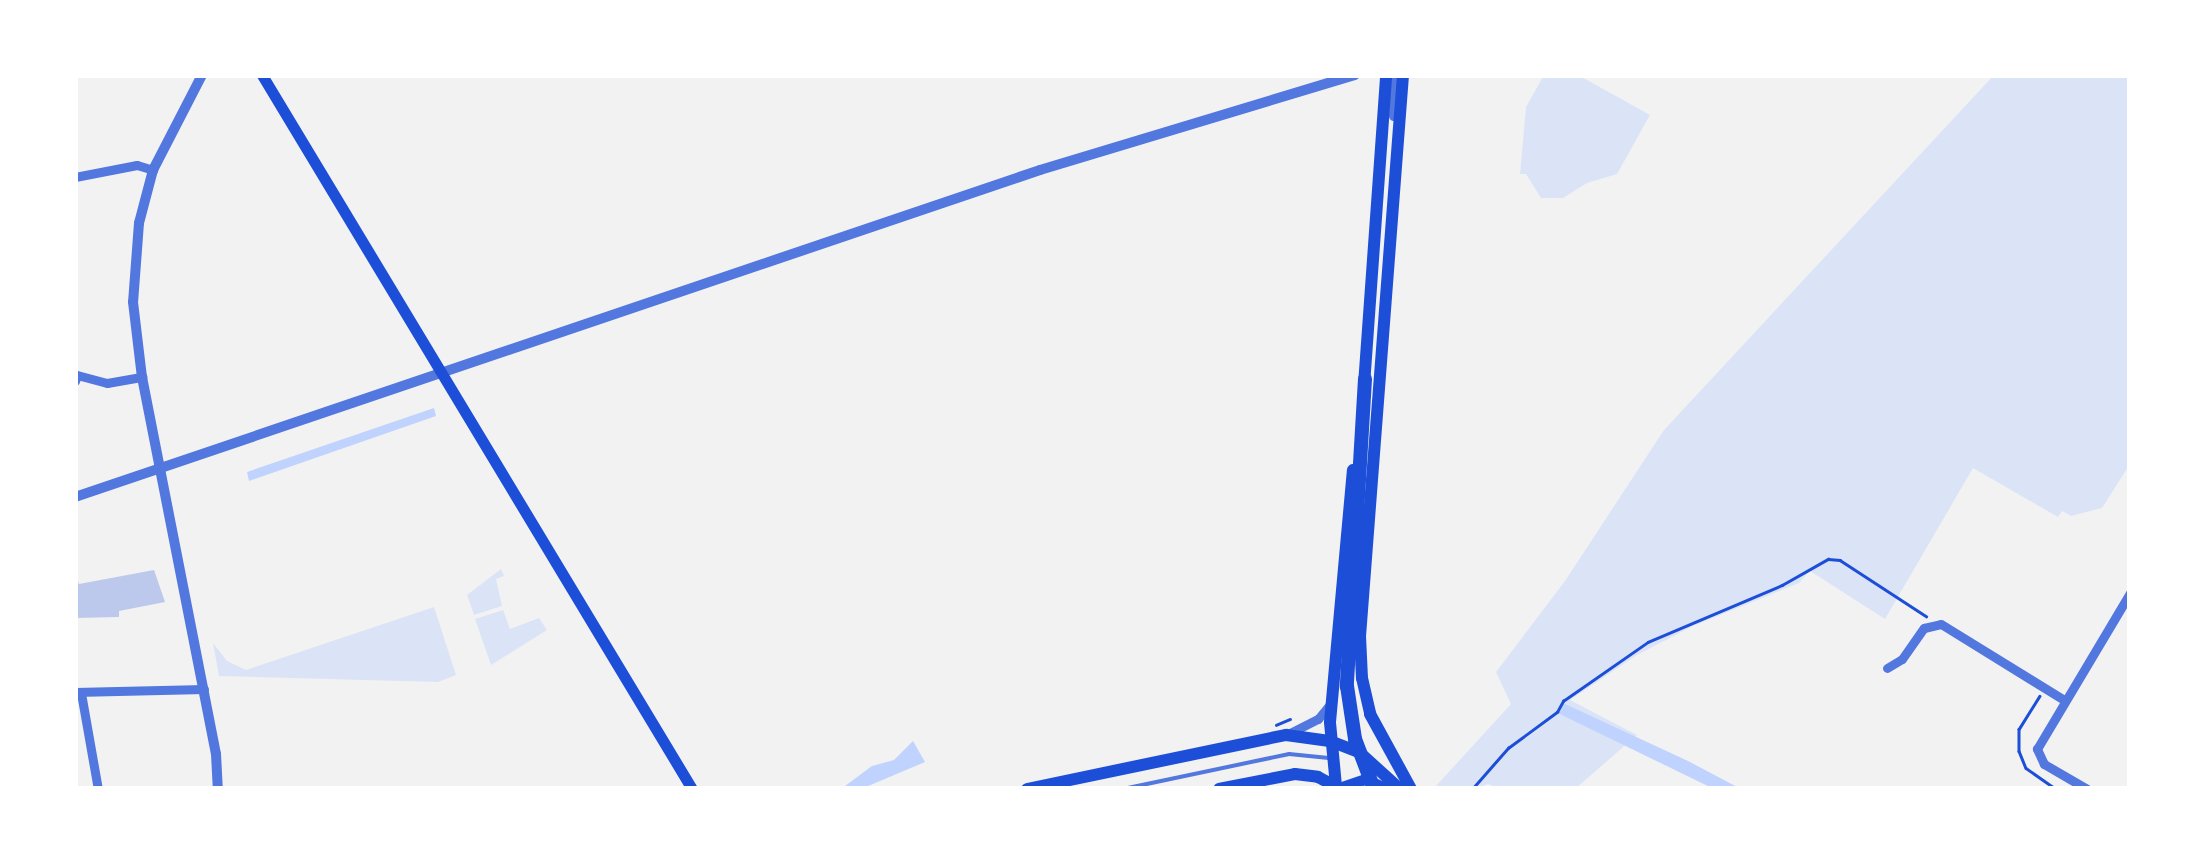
<!DOCTYPE html>
<style>
body{margin:0}
#map{position:relative;width:2205px;height:864px;overflow:hidden;background:#f2f2f2;font-family:"DM Sans",sans-serif}
div>[style]{position:absolute}
[style*='--x']{left:calc(var(--x)*1px);top:calc(var(--y)*1px);width:calc(var(--w)*1px);rotate:calc(var(--a)*1deg)}
.green>*{inset:0;background:#dbe4f7}
.water>*{inset:0;background:#bfd3fe}
.building>*{inset:0;background:#bdc9ec}
.path>*{height:2.5px;margin:-1.25px;padding:0 1.25px;transform-origin:1.25px;border-radius:1.25px;background:#1d4ed8}
.service>*{height:4px;margin:-2px;padding:0 2px;transform-origin:2px;border-radius:2px;background:#5277de}
.minor>*{height:9px;margin:-4.5px;padding:0 4.5px;transform-origin:4.5px;border-radius:4.5px;background:#5277de}
.tertiary>*{height:10px;margin:-5px;padding:0 5px;transform-origin:5px;border-radius:5px;background:#5277de}
.secondary>*{height:11px;margin:-5.5px;padding:0 5.5px;transform-origin:5.5px;border-radius:5.5px;background:#1d4ed8}
.primary>*{height:12px;margin:-6px;padding:0 6px;transform-origin:6px;border-radius:6px;background:#1d4ed8}
.trunk>*{height:14px;margin:-7px;padding:0 7px;transform-origin:7px;border-radius:7px;background:#1d4ed8}
span{translate:-50% -50%;white-space:nowrap;text-align:center;line-height:1.15;-webkit-text-stroke:9px #fff;paint-order:stroke}
.frame{position:absolute;inset:0;border:78px solid #fff;pointer-events:none}
</style>
<div id="map">
<div class="green">
<i style="clip-path:polygon(1544px 75px,1578px 75px,1650px 115px,1617px 174px,1587px 183px,1563px 198px,1541px 198px,1526px 174px,1520px 174px,1526px 107px)"></i>
<i style="clip-path:polygon(1994px 75px,2130px 75px,2130px 464px,2102px 508px,2071px 516px,2062px 511px,2058px 517px,1973px 468px,1885px 619px,1810px 571px,1799px 583px,1693px 626px,1637px 655px,1570px 700px,1637px 735px,1575px 789px,1500px 789px,1488px 784px,1476px 789px,1439px 789px,1436px 786px,1511px 704px,1496px 672px,1565px 581px,1664px 430px)"></i>
<i style="clip-path:polygon(501px 569px,504px 576px,496px 579px,502px 606px,474px 615px,467px 595px)"></i>
<i style="clip-path:polygon(434px 607px,456px 675px,438px 682px,219px 676px,213px 643px,227px 661px,246px 670px)"></i>
<i style="clip-path:polygon(503px 610px,510px 629px,539px 618px,547px 630px,491px 665px,475px 619px)"></i>
</div>
<div class="water">
<i style="clip-path:polygon(434px 408px,436px 416px,249px 481px,247px 472px)"></i>
<i style="clip-path:polygon(1563px 703px,1688px 761px,1741px 789px,1714px 789px,1570px 719px,1558px 713px)"></i>
<i style="clip-path:polygon(913px 741px,925px 762px,861px 789px,841px 789px,872px 766px,894px 760px)"></i>
</div>
<div class="building">
<i style="clip-path:polygon(154px 570px,165px 602px,119px 611px,119px 617px,75px 618px,75px 573px,79px 584px)"></i>
</div>
<div class="path">
<i style="--x:2040;--y:696;--w:39;--a:122"></i>
<i style="--x:2019;--y:729;--w:22;--a:90"></i>
<i style="--x:2019;--y:751;--w:18;--a:68"></i>
<i style="--x:2026;--y:768;--w:37;--a:35"></i>
<i style="--x:1276;--y:725;--w:15;--a:-23"></i>
<i style="--x:1472;--y:789;--w:55;--a:-48.7"></i>
<i style="--x:1508;--y:748;--w:61;--a:-36.3"></i>
<i style="--x:1557;--y:712;--w:13;--a:-61"></i>
<i style="--x:1563;--y:701;--w:103;--a:-34.8"></i>
<i style="--x:1648;--y:642;--w:146;--a:-23"></i>
<i style="--x:1782;--y:585;--w:53;--a:-29.5"></i>
<i style="--x:1828;--y:559;--w:12;--a:5"></i>
<i style="--x:1840;--y:560;--w:103;--a:33.1"></i>
</div>
<div class="service">
<i style="--x:1123;--y:789;--w:170;--a:-11.9"></i>
<i style="--x:1289;--y:754;--w:40;--a:5.7"></i>
</div>
<div class="minor">
<i style="--x:75;--y:177;--w:63;--a:-11"></i>
<i style="--x:137;--y:165;--w:17;--a:17"></i>
<i style="--x:75;--y:381;--w:6;--a:-72"></i>
<i style="--x:77;--y:375;--w:31;--a:15"></i>
<i style="--x:107;--y:383;--w:36;--a:-10"></i>
<i style="--x:1887;--y:668;--w:17;--a:-31"></i>
<i style="--x:1902;--y:659;--w:38;--a:-55"></i>
<i style="--x:1924;--y:628;--w:17;--a:-13"></i>
<i style="--x:1941;--y:624;--w:145;--a:31.7"></i>
<i style="--x:75;--y:692;--w:129;--a:-1.3"></i>
<i style="--x:81;--y:693;--w:97;--a:80"></i>
<i style="--x:1286;--y:735;--w:36;--a:-27"></i>
<i style="--x:1318;--y:719;--w:19;--a:-51"></i>
<i style="--x:2087;--y:789;--w:50;--a:-149.8"></i>
<i style="--x:2044;--y:764;--w:17;--a:-115"></i>
<i style="--x:2037;--y:749;--w:182;--a:-59.2"></i>
</div>
<div class="tertiary">
<i style="--x:202;--y:75;--w:107;--a:117.3"></i>
<i style="--x:153;--y:170;--w:55;--a:104.8"></i>
<i style="--x:139;--y:223;--w:79;--a:94.3"></i>
<i style="--x:133;--y:302;--w:76;--a:83.2"></i>
<i style="--x:142;--y:377;--w:384;--a:78.9"></i>
<i style="--x:216;--y:754;--w:35;--a:87"></i>
<i style="--x:1391;--y:75;--w:12;--a:70"></i>
<i style="--x:1395;--y:86;--w:30;--a:92"></i>
<i style="--x:75;--y:497;--w:1019;--a:-18.72"></i>
<i style="--x:1040;--y:170;--w:329;--a:-16.8"></i>
</div>
<div class="secondary">
<i style="--x:262;--y:75;--w:833;--a:58.94"></i>
<i style="--x:1336;--y:789;--w:31;--a:-19"></i>
<i style="--x:1365;--y:779;--w:24;--a:24"></i>
</div>
<div class="primary">
<i style="--x:1403;--y:75;--w:563;--a:94.38"></i>
<i style="--x:1360;--y:636;--w:42;--a:87.3"></i>
<i style="--x:1362;--y:678;--w:37;--a:77"></i>
<i style="--x:1370;--y:714;--w:85;--a:61.3"></i>
<i style="--x:1364;--y:385;--w:311;--a:-85.9"></i>
<i style="--x:1336;--y:786;--w:64;--a:-95.4"></i>
<i style="--x:1330;--y:722;--w:253;--a:-84.8"></i>
<i style="--x:1027;--y:789;--w:265;--a:-11.8"></i>
<i style="--x:1286;--y:735;--w:44;--a:7.8"></i>
<i style="--x:1330;--y:741;--w:31;--a:21"></i>
<i style="--x:1359;--y:752;--w:55;--a:42.1"></i>
<i style="--x:1219;--y:789;--w:77;--a:-11.2"></i>
<i style="--x:1295;--y:774;--w:23;--a:7"></i>
<i style="--x:1318;--y:777;--w:24;--a:28"></i>
</div>
<div class="trunk">
<i style="--x:1365;--y:379;--w:308;--a:93.4"></i>
<i style="--x:1347;--y:686;--w:54;--a:81.4"></i>
<i style="--x:1355;--y:739;--w:53;--a:69.2"></i>
</div>
<div class="frame"></div>
</div>
